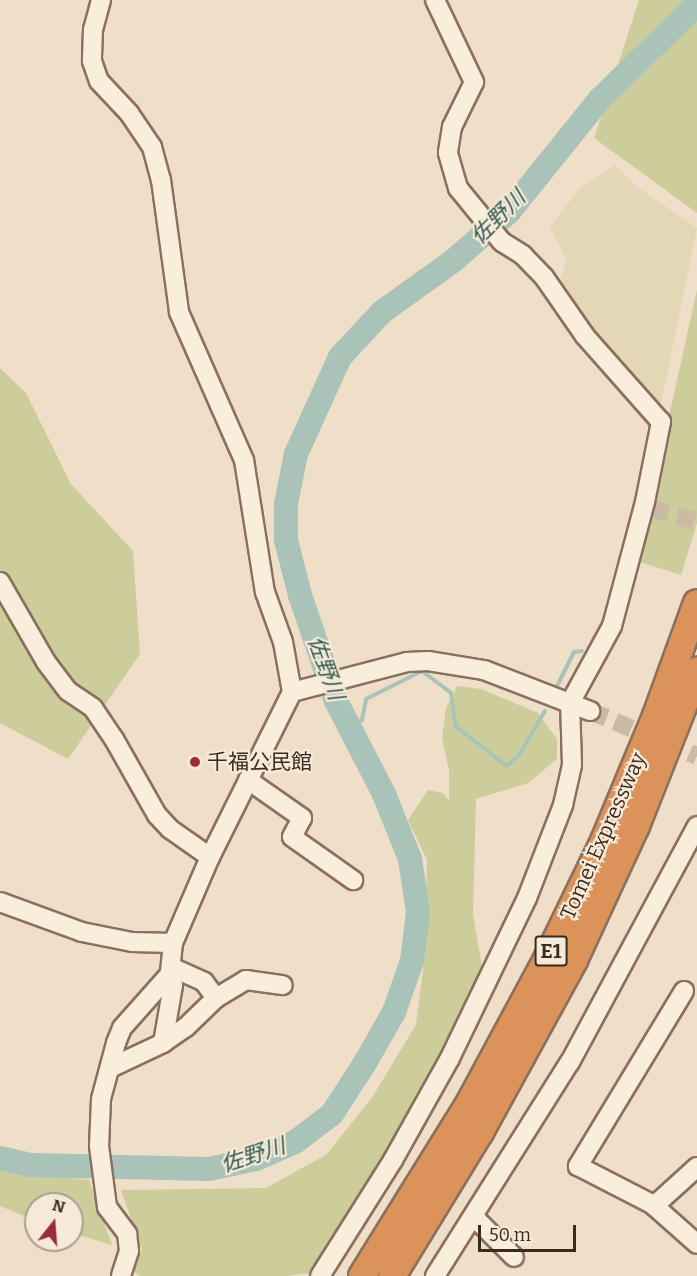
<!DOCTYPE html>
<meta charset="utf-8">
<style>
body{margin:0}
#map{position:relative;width:697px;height:1276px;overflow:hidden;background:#efdec8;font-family:Bitter,"Noto Sans JP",serif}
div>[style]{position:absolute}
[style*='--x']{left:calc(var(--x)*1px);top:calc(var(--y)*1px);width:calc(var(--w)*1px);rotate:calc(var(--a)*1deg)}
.farmland>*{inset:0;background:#e4d7b5}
.green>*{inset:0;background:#cdcd9b}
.stream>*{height:4px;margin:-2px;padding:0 2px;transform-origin:2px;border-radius:2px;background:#a9c3b8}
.river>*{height:24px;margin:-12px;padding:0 12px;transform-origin:12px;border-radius:12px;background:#a9c3b8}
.minor-tunnel>*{height:18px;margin-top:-9px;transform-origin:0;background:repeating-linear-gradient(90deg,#cbbaa6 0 18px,transparent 0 27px)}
.roads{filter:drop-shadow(2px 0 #8b705d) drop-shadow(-2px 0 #8b705d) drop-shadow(0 2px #8b705d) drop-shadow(0 -2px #8b705d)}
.minor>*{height:18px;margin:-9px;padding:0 9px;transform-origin:9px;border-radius:9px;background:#f9eddb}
.highway>*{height:26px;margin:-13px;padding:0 13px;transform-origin:13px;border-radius:13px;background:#dc935a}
.dots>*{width:16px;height:16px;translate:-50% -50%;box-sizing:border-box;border:3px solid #f6e9d7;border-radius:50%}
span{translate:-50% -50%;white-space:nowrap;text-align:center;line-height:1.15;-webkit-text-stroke:4.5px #f6e9d7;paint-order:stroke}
.shield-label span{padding:2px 4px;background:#f6e9d7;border:2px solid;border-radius:4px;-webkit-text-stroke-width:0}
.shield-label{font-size:20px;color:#3b2a20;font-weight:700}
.poi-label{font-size:21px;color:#3b2a20}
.left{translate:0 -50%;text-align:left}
.street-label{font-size:21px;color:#3b2a20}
.water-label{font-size:22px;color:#305b53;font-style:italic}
.north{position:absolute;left:24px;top:1192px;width:60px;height:60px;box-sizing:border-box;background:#f6e9d7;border:2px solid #ab9d8e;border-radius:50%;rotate:17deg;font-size:16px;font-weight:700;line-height:24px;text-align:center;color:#3b2a20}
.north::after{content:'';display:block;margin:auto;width:21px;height:27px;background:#9a2d3b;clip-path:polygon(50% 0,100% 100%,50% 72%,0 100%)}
.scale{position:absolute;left:478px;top:1225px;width:98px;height:27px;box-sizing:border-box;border:3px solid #3b2a20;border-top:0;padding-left:8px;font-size:18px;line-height:21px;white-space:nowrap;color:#3b2a20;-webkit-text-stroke:4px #f6e9d7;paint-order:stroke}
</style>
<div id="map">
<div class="farmland">
<i style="clip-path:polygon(615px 165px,637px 187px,697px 228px,659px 413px,562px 297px,561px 278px,567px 261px,550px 227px,580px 188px)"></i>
</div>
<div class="green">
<i style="clip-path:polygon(639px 0,697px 0,697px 213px,594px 138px)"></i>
<i style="clip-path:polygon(697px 290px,697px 523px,681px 575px,637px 561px)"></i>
<i style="clip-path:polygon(0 368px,26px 393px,71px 484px,133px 551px,140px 654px,68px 759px,0 723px)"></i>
<i style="clip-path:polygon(457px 686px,481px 689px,538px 713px,557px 739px,557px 759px,528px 783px,476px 799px,473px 914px,482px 966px,463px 1026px,317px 1272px,287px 1276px,139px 1276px,128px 1266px,142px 1250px,121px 1190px,266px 1188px,327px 1154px,373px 1096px,416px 1025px,425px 953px,427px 860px,408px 820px,428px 790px,443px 793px,449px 801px,449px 770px,442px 738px,446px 708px)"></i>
<i style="clip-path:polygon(0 1169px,89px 1180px,112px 1245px,72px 1233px,72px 1204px,36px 1204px,36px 1221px,0 1206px)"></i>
</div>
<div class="stream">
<i style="--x:556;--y:688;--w:40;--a:-63.4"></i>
<i style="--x:574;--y:652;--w:8;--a:-7"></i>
<i style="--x:349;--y:726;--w:14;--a:-25"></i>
<i style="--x:362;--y:720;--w:21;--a:-79"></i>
<i style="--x:366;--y:699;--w:63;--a:-26.6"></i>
<i style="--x:422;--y:671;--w:36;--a:37"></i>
<i style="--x:451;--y:693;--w:34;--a:82"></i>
<i style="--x:456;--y:727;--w:64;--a:37.4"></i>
<i style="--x:507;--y:766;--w:16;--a:-43"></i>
<i style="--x:519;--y:755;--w:51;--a:-59.4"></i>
</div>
<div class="river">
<i style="--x:0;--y:1158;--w:32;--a:13"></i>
<i style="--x:31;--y:1165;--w:178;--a:1.3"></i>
<i style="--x:209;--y:1169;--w:48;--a:-12"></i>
<i style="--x:256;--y:1159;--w:43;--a:-23.6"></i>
<i style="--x:295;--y:1142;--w:46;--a:-37.1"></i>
<i style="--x:332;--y:1114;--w:61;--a:-57.1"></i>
<i style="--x:365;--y:1063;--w:59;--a:-60.4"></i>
<i style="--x:394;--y:1012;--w:54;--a:-70.6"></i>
<i style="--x:412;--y:961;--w:49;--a:-83"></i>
<i style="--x:418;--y:912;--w:54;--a:-98.6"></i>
<i style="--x:410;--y:859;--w:70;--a:-111.8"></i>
<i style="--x:384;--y:794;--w:105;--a:-117.3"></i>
<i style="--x:336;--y:701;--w:112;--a:-108.8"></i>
<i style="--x:300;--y:595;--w:57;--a:-104.3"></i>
<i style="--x:286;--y:540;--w:36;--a:-90"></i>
<i style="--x:286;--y:504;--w:51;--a:-78.7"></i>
<i style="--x:296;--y:454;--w:107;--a:-65.6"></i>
<i style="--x:340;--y:357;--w:62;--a:-47"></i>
<i style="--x:382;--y:312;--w:87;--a:-35.7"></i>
<i style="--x:453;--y:261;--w:74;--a:-41.2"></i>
<i style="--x:509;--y:212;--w:145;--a:-51.2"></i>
<i style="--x:600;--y:99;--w:136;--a:-44.4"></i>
</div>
<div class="minor-tunnel">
<i style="--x:651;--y:508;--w:48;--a:16.9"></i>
<i style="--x:590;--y:711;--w:116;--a:22.8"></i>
</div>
<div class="roads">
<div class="minor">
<i style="--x:101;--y:0;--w:30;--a:105"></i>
<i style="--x:93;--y:29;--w:32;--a:92"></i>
<i style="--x:92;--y:61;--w:21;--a:71"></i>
<i style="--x:99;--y:81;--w:44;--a:46.8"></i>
<i style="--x:129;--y:113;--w:41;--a:55.9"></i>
<i style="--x:152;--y:147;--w:34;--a:75"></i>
<i style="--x:161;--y:180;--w:133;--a:82.2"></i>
<i style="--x:179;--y:312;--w:162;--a:66.3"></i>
<i style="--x:244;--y:460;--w:134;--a:81"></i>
<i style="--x:265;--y:592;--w:53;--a:70.2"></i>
<i style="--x:283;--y:642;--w:51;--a:79.8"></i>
<i style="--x:292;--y:692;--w:184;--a:116.4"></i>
<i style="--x:210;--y:857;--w:94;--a:113.3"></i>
<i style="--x:173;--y:943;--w:31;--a:96"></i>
<i style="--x:170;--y:974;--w:72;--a:131.6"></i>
<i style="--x:122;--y:1028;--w:16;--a:112"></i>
<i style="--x:116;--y:1043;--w:58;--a:105"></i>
<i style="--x:101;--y:1099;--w:47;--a:92.4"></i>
<i style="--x:99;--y:1146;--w:62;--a:82.5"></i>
<i style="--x:107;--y:1207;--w:34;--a:53"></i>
<i style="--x:127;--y:1234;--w:17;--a:83"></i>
<i style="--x:129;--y:1251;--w:26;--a:108"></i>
<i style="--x:0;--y:582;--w:92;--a:60.1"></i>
<i style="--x:46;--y:662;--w:36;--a:53"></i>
<i style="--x:68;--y:691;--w:30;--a:34"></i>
<i style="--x:93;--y:708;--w:37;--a:56"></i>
<i style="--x:114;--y:739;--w:87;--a:60.5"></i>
<i style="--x:157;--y:815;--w:19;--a:47"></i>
<i style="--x:170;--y:829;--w:49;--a:35"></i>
<i style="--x:292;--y:692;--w:119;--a:-14.6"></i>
<i style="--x:407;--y:662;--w:21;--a:-3"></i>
<i style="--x:428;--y:661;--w:57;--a:9.1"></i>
<i style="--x:484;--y:670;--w:114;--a:21.1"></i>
<i style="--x:248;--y:780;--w:66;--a:35.1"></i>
<i style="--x:302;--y:818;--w:21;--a:118"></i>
<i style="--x:292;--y:837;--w:75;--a:35.2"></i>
<i style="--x:0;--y:902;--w:87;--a:20.1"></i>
<i style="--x:82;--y:932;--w:51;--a:11.3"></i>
<i style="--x:132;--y:942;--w:41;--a:1.4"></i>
<i style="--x:171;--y:967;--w:36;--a:24"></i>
<i style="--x:204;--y:982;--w:20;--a:53"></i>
<i style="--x:684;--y:991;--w:205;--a:121.2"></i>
<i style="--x:578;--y:1166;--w:83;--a:27.2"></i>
<i style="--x:652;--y:1204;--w:60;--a:41.6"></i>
<i style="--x:163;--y:1043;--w:59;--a:-80.2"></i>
<i style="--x:173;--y:985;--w:11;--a:-105"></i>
<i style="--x:110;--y:1068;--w:59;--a:-25.3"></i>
<i style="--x:163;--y:1043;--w:28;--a:-35"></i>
<i style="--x:186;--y:1027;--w:42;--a:-44"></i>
<i style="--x:216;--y:998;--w:35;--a:-31"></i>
<i style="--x:246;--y:980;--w:37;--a:8"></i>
<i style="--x:654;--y:1206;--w:58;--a:-42.2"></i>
<i style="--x:475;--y:1218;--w:55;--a:45"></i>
<i style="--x:320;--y:1276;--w:137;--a:-57.8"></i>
<i style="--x:393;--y:1160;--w:115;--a:-60.8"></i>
<i style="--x:449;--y:1060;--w:180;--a:-64.3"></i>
<i style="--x:527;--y:898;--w:100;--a:-68.8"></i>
<i style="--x:563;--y:805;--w:41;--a:-77.3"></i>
<i style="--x:572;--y:765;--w:62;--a:-91.8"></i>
<i style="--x:570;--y:703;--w:88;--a:-61.4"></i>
<i style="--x:612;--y:626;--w:128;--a:-75.1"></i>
<i style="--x:645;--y:502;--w:82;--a:-78.7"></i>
<i style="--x:661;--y:422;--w:115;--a:-131.5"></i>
<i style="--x:585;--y:336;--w:72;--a:-124.8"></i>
<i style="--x:544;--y:277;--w:30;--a:-134"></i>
<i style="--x:523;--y:255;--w:25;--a:-148"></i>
<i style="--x:502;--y:242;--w:70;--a:-129.2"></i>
<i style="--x:458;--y:188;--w:37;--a:-106"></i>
<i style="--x:448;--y:152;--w:25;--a:-81"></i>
<i style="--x:452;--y:127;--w:50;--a:-63.9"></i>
<i style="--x:474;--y:82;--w:91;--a:-115.4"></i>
<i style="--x:435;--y:1276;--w:253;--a:-57.8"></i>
<i style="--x:570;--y:1062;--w:268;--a:-61.7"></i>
</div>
<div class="highway">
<i style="--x:362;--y:1276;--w:203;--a:-58.1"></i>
<i style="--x:469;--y:1104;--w:167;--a:-61.7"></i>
<i style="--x:548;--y:957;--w:129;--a:-64.2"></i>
<i style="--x:604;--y:841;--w:135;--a:-67.4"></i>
<i style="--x:656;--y:716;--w:120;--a:-70.1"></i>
<i style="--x:392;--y:1276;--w:169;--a:-58.6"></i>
<i style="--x:480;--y:1132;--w:196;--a:-61.3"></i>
<i style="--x:574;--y:960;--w:148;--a:-65.2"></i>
<i style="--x:636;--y:826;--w:167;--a:-68.5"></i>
</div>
</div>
<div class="dots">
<i style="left:195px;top:762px;background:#9a2d3b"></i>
</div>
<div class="shield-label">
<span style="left:551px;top:951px">E1</span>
</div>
<div class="poi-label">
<span class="left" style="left:207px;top:762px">千福公民館</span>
</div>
<div class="street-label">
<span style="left:603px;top:836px;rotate:-66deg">Tomei Expressway</span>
</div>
<div class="water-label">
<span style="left:498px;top:217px;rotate:-45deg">佐野川</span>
<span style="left:326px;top:668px;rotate:70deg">佐野川</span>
<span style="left:253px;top:1155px;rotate:-18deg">佐野川</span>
</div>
<div class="north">N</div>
<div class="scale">50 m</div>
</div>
